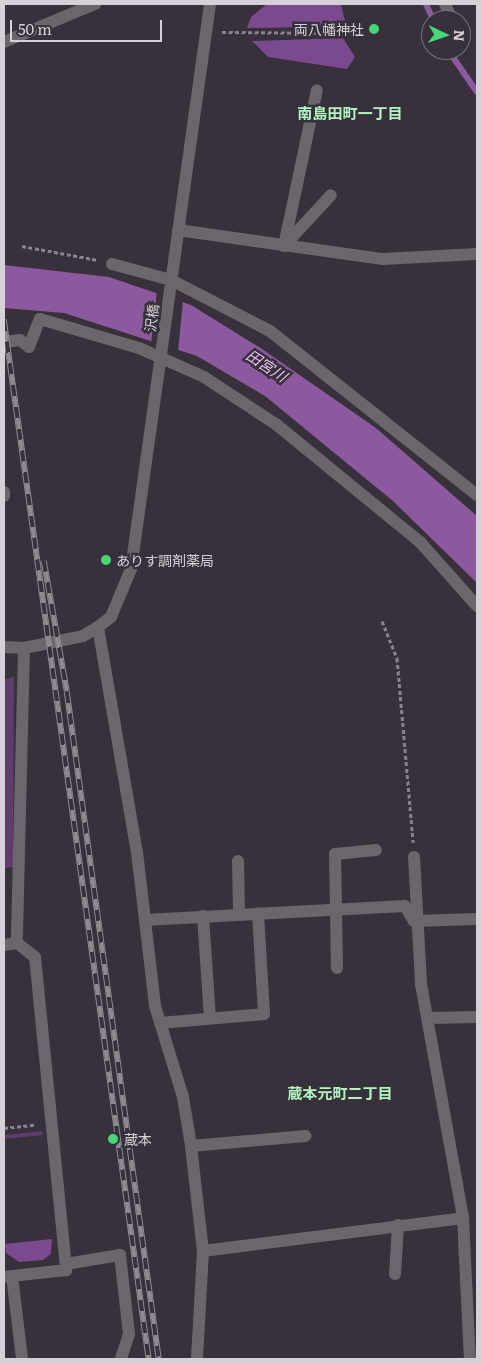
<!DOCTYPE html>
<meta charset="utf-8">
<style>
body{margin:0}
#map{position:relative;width:481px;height:1363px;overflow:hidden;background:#38303a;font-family:Literata,"Noto Sans JP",serif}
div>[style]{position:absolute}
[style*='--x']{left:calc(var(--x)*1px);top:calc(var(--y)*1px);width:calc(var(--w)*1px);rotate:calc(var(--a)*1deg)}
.green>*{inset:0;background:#5d3d69}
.forest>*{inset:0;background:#7b498d}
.water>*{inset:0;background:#8c599f}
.pier>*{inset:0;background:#38303a}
.stream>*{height:6px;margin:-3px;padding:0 3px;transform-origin:3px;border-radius:3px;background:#8c599f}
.path>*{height:3px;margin-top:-1.5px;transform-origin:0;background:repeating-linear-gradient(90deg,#89838b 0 4px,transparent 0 6.5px)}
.minor>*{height:12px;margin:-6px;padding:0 6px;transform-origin:6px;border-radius:6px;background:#6a666c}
.rail>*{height:5.5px;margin-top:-2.75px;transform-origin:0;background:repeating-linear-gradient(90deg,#38303a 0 11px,#8f8991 0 22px);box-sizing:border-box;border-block:1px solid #8f8991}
.dots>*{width:14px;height:14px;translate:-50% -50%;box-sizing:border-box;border:2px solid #38303a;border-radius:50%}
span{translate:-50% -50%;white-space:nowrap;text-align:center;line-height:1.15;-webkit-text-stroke:5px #38303a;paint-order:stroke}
.poi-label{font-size:14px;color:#d6d1d8}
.right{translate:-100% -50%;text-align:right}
.left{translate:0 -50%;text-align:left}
.street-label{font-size:14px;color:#d6d1d8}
.neighbourhood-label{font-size:15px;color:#b0f5c0;font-weight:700}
.water-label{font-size:15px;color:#e8bff7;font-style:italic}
.frame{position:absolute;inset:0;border:5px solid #d6d1d8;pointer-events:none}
.north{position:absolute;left:421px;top:10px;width:50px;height:50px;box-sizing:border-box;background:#38303a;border:1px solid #777079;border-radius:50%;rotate:93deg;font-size:14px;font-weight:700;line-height:20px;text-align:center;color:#d6d1d8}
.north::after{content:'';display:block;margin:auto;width:18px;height:22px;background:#47d779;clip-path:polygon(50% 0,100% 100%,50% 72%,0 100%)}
.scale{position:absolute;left:10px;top:20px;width:152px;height:22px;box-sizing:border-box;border:2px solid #d6d1d8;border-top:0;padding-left:6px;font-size:15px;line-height:18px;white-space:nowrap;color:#d6d1d8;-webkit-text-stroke:4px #38303a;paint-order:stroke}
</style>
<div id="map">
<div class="green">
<i style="clip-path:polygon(14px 676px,13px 867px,4px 868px,4px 680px)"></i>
<i style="clip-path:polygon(42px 1131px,43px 1135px,4px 1139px,4px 1135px)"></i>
</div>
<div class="forest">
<i style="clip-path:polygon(267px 4px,341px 4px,345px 21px,314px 27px,247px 28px,251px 17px)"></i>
<i style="clip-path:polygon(343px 38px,355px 57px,347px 69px,268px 57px,252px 41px)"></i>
<i style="clip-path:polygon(52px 1239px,51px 1254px,43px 1260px,19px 1262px,6px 1253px,5px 1244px)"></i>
</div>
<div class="water">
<i style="clip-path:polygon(4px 265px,109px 277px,191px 305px,262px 349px,376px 428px,477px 516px,477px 583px,393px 501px,265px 396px,197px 356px,64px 313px,4px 308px)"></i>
</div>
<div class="pier">
<i style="clip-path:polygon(157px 291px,183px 300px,178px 352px,151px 344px)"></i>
</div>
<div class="stream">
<i style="--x:426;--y:4;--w:17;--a:66"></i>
<i style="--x:448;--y:50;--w:51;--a:55.4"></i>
</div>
<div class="path">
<i style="--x:4;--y:4;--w:1;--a:0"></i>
<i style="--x:222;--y:32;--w:110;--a:0.5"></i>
<i style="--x:22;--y:246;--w:77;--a:10.4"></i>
<i style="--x:382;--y:621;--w:40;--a:68"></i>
<i style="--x:397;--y:658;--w:185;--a:85"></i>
<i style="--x:4;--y:1128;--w:31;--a:-6"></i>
</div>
<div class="minor">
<i style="--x:445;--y:4;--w:17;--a:66"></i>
<i style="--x:4;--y:42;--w:99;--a:-22.7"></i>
<i style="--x:178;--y:230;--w:207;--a:8.1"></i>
<i style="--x:383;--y:259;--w:94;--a:-3"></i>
<i style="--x:284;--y:246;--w:159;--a:-78.1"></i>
<i style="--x:284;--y:246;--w:69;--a:-47.3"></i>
<i style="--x:112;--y:264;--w:61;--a:15.2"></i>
<i style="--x:171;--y:280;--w:111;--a:27.3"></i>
<i style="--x:270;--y:331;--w:264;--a:38.4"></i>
<i style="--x:4;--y:342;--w:16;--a:-7"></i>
<i style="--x:20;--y:340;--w:11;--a:38"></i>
<i style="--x:29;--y:347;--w:30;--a:-69"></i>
<i style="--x:40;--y:319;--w:103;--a:16.3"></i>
<i style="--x:139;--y:348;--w:71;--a:24"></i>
<i style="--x:204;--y:377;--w:87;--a:33.3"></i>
<i style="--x:277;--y:425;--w:185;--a:39.3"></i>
<i style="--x:420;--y:542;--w:86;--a:48.3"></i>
<i style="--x:4;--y:492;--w:4;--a:90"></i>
<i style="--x:98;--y:627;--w:228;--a:80.2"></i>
<i style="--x:137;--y:852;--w:155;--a:83.3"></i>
<i style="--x:155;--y:1006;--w:95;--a:72.9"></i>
<i style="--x:183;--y:1097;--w:50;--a:80.7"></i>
<i style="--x:191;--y:1146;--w:106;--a:83.5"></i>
<i style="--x:203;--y:1251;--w:108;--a:93.2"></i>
<i style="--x:4;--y:647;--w:20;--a:3"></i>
<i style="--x:24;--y:648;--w:295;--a:91.4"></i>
<i style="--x:24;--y:648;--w:60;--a:-11.5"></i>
<i style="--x:83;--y:636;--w:17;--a:-31"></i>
<i style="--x:98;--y:627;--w:16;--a:-38"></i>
<i style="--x:111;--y:617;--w:52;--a:-67.4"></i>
<i style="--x:131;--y:569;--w:570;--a:-82.04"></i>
<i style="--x:414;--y:857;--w:127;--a:86.8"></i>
<i style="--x:421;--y:984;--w:238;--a:79.8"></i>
<i style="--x:238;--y:861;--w:53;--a:88.9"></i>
<i style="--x:203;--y:916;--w:102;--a:86.1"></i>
<i style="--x:145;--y:920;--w:260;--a:-3.1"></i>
<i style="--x:405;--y:906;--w:17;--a:59"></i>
<i style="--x:414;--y:921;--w:63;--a:-1.8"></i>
<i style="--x:4;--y:945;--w:13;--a:-9"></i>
<i style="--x:17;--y:943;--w:23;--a:38"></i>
<i style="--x:35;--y:957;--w:315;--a:84.3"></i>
<i style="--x:66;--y:1270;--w:62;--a:173.6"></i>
<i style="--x:337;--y:968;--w:114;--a:-91"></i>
<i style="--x:335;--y:854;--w:41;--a:-5.6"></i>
<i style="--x:429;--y:1018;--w:48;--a:-1.2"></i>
<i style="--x:160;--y:1023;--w:104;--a:-4.9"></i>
<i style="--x:264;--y:1014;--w:101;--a:-93.4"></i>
<i style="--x:191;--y:1146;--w:115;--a:-5"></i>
<i style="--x:203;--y:1251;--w:262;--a:-7.2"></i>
<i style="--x:463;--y:1218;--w:141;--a:87.2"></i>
<i style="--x:66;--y:1264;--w:55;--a:-9.5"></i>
<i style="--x:120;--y:1255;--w:80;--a:83.5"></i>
<i style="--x:129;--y:1334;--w:26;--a:108"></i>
<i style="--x:395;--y:1274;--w:49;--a:-86.5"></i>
<i style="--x:12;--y:1276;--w:84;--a:83.1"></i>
</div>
<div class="rail">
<i style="--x:4;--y:320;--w:1049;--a:82.06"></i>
<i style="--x:44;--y:561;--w:133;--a:80"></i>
<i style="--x:67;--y:692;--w:673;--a:82.15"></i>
</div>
<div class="dots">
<i style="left:374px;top:29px;background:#47d779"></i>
<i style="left:106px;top:560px;background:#47d779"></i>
<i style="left:113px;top:1139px;background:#47d779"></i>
</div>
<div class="poi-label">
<span class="right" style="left:364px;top:29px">両八幡神社</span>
<span class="left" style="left:116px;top:560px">ありす調剤薬局</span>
<span class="left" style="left:124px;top:1139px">蔵本</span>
</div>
<div class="street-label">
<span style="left:151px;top:318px;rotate:-83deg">沢橋</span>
</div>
<div class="neighbourhood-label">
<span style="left:350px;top:113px">南島田町一丁目</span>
<span style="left:340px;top:1093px">蔵本元町二丁目</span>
</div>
<div class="water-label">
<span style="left:267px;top:365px;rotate:33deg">田宮川</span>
</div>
<div class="frame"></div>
<div class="north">N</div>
<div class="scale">50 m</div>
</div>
